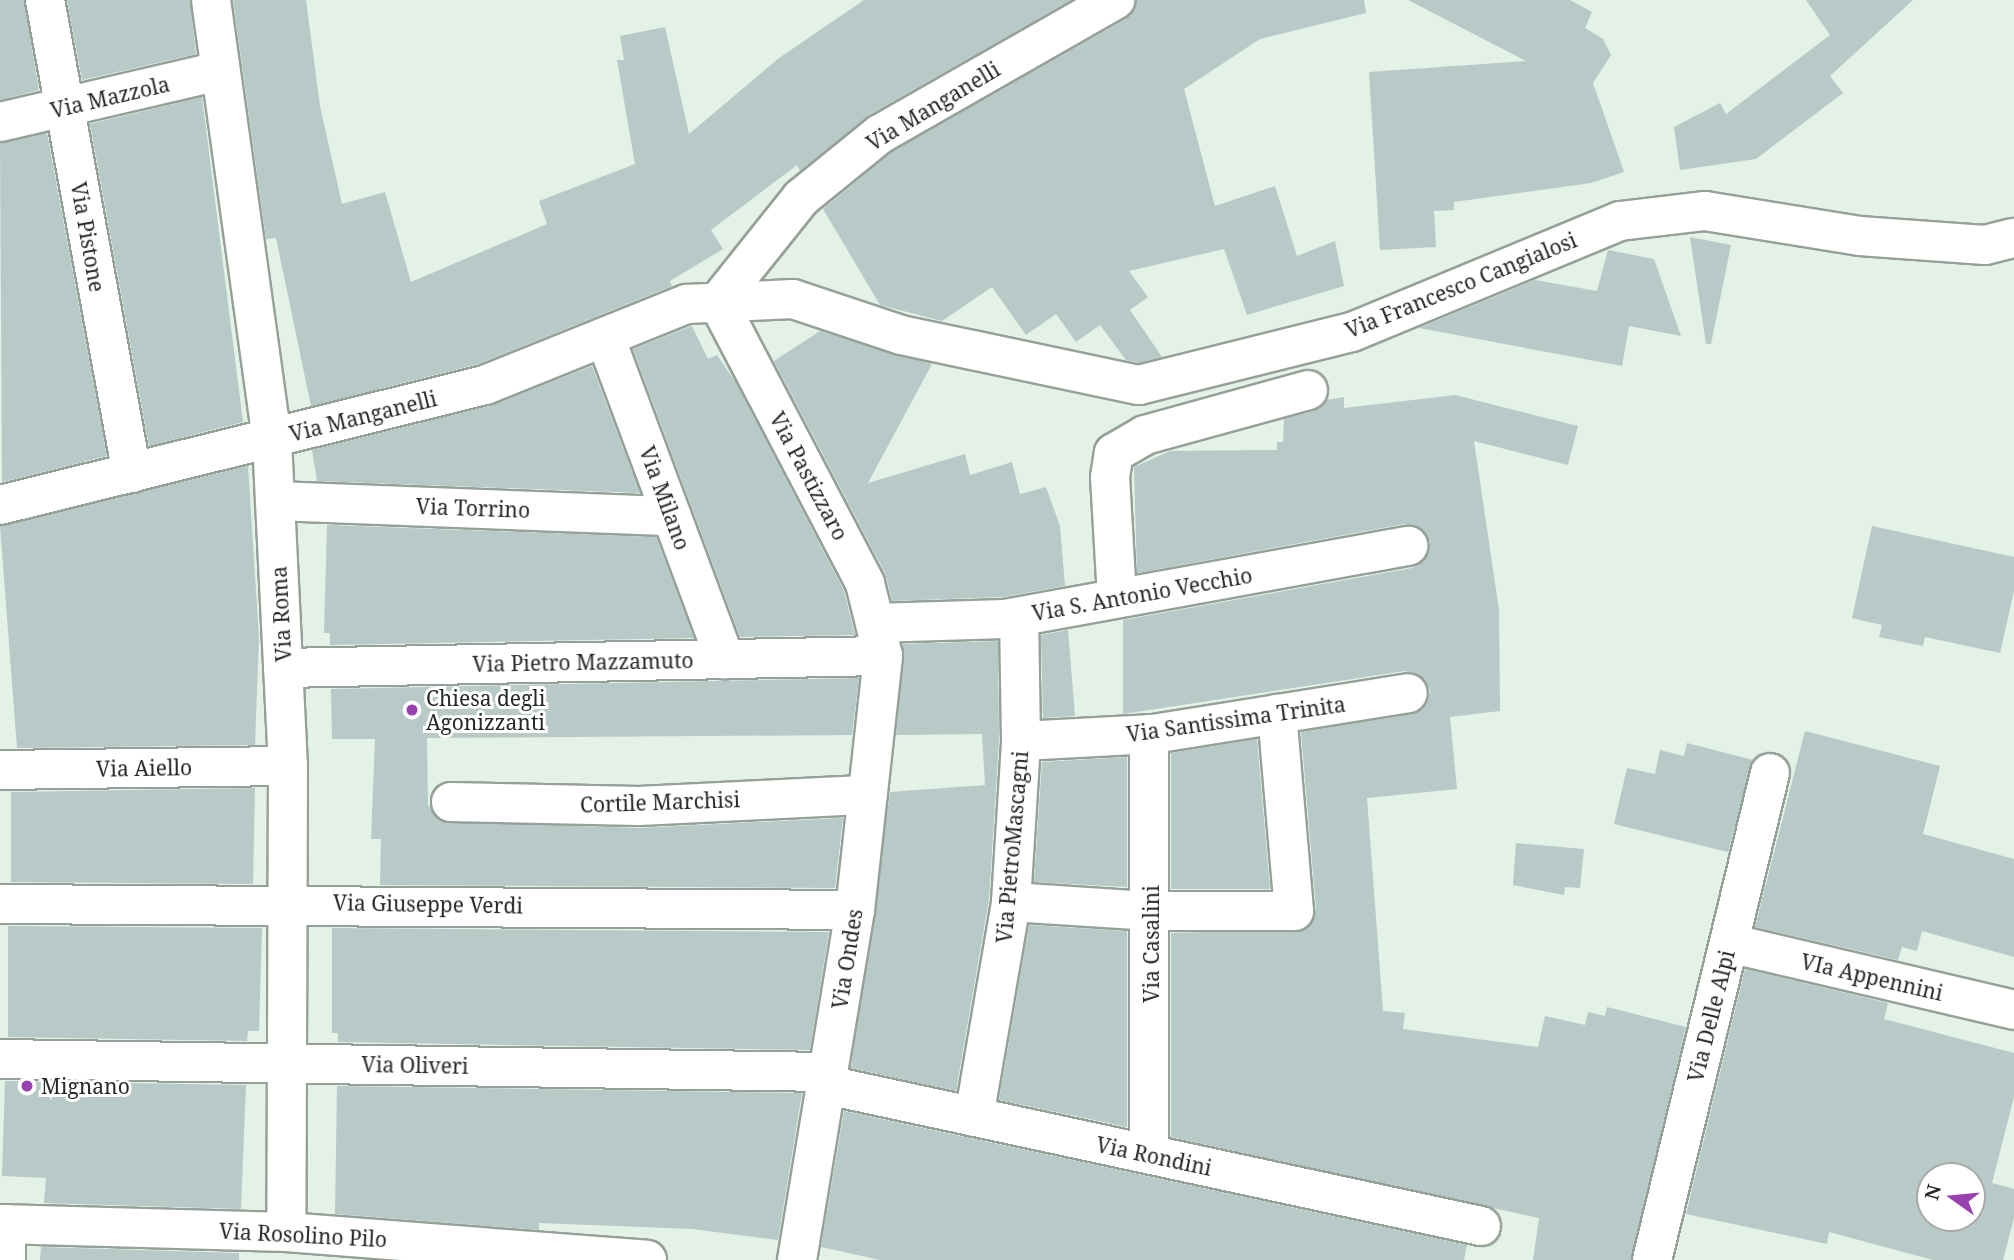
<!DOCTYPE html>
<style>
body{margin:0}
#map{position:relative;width:2014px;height:1260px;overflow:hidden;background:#e3f1e6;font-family:"Noto Serif",serif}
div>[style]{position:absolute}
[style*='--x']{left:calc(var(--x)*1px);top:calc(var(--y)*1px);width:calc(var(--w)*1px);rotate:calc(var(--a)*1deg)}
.building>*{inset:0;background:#b7cac7}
.roads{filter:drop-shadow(2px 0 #95a197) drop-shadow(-2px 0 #95a197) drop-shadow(0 2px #95a197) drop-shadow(0 -2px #95a197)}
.minor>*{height:38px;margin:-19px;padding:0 19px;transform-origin:19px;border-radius:19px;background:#fff}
.dots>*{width:19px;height:19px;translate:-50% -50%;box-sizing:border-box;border:4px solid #fff;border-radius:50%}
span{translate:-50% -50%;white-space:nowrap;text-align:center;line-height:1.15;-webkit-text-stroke:6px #fff;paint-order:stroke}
.street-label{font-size:21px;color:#252a26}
.poi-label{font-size:21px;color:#252a26}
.left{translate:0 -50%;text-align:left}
.north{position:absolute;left:1916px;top:1162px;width:70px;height:70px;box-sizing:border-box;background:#fff;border:2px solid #a8aaa8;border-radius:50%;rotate:285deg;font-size:19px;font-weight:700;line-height:28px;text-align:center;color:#252a26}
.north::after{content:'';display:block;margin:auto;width:24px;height:32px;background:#9841ad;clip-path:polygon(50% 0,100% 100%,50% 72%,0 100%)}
</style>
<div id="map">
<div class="building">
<i style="clip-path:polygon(0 0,24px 0,39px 90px,0 100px)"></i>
<i style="clip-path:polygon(67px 0,190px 0,196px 54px,82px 80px)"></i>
<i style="clip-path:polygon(233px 0,306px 0,320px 106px,342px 204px,385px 192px,411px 282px,547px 224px,539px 201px,635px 164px,617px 60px,624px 60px,620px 36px,665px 27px,689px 134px,779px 58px,864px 0,1071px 0,869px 115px,800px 171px,797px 165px,711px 230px,723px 249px,670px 281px,672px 286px,478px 364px,311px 406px,276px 238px,266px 239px)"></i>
<i style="clip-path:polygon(1137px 0,1364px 0,1366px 13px,1260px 39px,1184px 89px,1215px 206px,1275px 186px,1297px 256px,1335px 241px,1344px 286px,1247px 315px,1224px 249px,1129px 271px,1148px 297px,1130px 310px,1162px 357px,1139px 363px,1126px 360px,1100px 325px,1076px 342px,1056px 314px,1026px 335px,992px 287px,942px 321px,880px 305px,823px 209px,892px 152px,1126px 19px)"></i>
<i style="clip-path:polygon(1408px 0,1570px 0,1592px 12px,1585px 28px,1603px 39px,1611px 55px,1593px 83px,1624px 172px,1591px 183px,1454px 202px,1454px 210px,1434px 211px,1436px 247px,1380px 250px,1369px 72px,1526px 61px)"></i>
<i style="clip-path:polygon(1806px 0,1913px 0,1830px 76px,1843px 93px,1756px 159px,1680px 170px,1674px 127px,1720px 103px,1726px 114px,1830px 35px)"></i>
<i style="clip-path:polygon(202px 97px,243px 422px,149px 446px,90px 124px)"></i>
<i style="clip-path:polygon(47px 133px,107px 456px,2px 482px,0 143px)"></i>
<i style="clip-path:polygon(1690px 237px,1731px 245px,1711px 344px,1706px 344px)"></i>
<i style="clip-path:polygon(1608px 250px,1654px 259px,1681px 336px,1629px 326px,1622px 366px,1419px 328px,1535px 280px,1597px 291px)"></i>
<i style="clip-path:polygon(692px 326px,708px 359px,717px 355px,736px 383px,844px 591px,855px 635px,740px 637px,633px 349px)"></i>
<i style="clip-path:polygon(820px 331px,932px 364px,868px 483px,965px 454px,970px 475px,1012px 462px,1020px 494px,1046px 487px,1060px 526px,1065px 586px,1003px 597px,892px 601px,885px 573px,774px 361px)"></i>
<i style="clip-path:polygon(592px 366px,640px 493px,317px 481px,312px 450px,490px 406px)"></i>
<i style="clip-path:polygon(1455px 395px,1578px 426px,1568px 465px,1474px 441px,1499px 610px,1500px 711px,1450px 717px,1457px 789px,1367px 798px,1383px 1011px,1405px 1013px,1403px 1029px,1538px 1047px,1545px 1016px,1585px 1025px,1588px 1012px,1605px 1016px,1607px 1007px,1686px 1027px,1631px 1260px,1533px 1260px,1539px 1218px,1171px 1137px,1171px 933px,1306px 929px,1316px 909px,1301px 732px,1412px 714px,1428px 701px,1430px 690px,1424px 679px,1405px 671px,1123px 714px,1123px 620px,1412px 568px,1423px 562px,1430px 543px,1424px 531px,1404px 524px,1137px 573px,1134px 467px,1170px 451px,1277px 450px,1277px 442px,1283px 442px,1284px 419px,1314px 411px,1327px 400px,1344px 397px,1344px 408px)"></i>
<i style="clip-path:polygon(248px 466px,259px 637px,255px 745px,17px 748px,0 526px)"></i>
<i style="clip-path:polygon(327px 525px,656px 537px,694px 638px,330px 645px,330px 633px,324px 633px)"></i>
<i style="clip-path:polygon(1872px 526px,2014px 557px,2014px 591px,2000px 653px,1925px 637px,1923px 646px,1879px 637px,1882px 625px,1852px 618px)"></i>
<i style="clip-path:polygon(1068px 630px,1075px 716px,1043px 718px,1041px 635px)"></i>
<i style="clip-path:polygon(998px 641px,999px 740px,989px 899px,956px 1091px,851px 1068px,890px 792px,985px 785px,982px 734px,896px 735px,903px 644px)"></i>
<i style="clip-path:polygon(859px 678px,852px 735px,427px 738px,428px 805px,440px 821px,639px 828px,843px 818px,835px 888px,380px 885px,381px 839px,371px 839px,375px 739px,332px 739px,331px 689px)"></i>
<i style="clip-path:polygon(1805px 731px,1940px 766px,1923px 834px,2014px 859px,2014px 957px,1922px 931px,1917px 951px,1902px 947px,1898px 960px,1755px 927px)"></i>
<i style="clip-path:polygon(1257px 739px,1270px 889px,1171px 889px,1171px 753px)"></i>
<i style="clip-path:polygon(1687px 743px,1753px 760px,1728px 852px,1614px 824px,1627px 768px,1655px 774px,1660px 750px,1684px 756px)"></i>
<i style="clip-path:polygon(1127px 757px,1127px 887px,1034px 882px,1042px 762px)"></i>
<i style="clip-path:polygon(255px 788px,253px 884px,11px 882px,11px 792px)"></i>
<i style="clip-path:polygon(1516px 843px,1584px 849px,1580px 888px,1565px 887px,1564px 895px,1513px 885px)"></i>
<i style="clip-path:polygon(1029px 925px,1127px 931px,1127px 1127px,999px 1100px)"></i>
<i style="clip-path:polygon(8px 926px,262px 928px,259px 1031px,248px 1031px,247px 1041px,8px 1037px)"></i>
<i style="clip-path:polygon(332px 928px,829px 932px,810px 1050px,338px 1042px,338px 1033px,332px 1033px)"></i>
<i style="clip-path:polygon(evenodd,1745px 969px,1888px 1003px,1884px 1019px,2014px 1053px,2014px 1097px,1992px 1183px,2014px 1189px,2014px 1218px,2003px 1260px,1933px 1260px,1829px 1232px,1827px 1244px,1686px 1214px,1745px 969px,1930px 1176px,1972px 1176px,1972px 1218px,1930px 1218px,1930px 1176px)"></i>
<i style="clip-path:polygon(5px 1081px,246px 1085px,241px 1209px,44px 1203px,46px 1178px,2px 1176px)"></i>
<i style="clip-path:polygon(337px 1086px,802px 1093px,778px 1240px,692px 1229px,539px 1223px,539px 1230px,335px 1214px)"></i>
<i style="clip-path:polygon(844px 1111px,1467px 1245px,1464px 1260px,880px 1260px,821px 1247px)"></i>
<i style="clip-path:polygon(41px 1247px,239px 1253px,239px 1260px,40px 1260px)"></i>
</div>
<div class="roads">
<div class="minor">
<i style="--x:45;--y:0;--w:481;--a:79.6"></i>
<i style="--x:211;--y:0;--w:444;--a:82.1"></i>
<i style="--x:272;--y:440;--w:326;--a:87.2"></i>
<i style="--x:288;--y:766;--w:466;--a:90.2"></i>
<i style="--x:0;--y:122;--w:225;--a:-13.1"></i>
<i style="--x:605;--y:337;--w:344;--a:69.6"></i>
<i style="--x:275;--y:501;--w:397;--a:2.2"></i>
<i style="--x:0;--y:505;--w:500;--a:-13.9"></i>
<i style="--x:485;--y:385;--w:218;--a:-21.9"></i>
<i style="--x:687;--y:304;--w:106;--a:-2.7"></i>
<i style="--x:793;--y:299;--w:114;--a:18.4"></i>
<i style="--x:901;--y:335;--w:243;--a:11.9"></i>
<i style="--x:1139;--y:385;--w:219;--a:-14"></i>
<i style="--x:1352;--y:332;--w:290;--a:-22.5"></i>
<i style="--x:1620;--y:221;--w:86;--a:-6.7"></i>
<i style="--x:1705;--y:211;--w:157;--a:9.2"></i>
<i style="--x:1860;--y:236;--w:125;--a:4.1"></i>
<i style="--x:1985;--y:245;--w:30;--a:-14"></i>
<i style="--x:1117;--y:598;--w:121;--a:-93.3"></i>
<i style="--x:1110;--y:477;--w:24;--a:-81"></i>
<i style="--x:1114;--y:453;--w:36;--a:-30"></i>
<i style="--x:1145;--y:435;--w:169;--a:-15.4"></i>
<i style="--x:875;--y:623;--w:130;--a:-1.8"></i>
<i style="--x:1005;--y:619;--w:410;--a:-10.3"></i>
<i style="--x:283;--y:668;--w:600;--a:-1.15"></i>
<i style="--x:1021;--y:741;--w:132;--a:-3"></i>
<i style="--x:1153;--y:734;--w:258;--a:-9.1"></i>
<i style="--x:0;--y:770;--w:288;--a:-0.8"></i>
<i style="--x:451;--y:802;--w:188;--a:1.2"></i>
<i style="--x:639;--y:806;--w:229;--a:-2.8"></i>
<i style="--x:1011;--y:902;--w:141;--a:3.7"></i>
<i style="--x:1152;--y:911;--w:142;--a:0"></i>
<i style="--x:1294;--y:911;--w:198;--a:-94.9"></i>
<i style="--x:0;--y:904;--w:855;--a:0.4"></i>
<i style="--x:1729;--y:943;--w:293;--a:13.2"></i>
<i style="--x:0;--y:1059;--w:829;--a:0.9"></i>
<i style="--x:827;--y:1085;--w:669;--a:12.17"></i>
<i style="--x:974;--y:1117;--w:218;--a:-80.2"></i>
<i style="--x:1011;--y:902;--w:161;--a:-86.4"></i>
<i style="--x:1021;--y:741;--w:124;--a:-90.9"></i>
<i style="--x:1149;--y:1154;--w:420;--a:-90"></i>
<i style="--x:0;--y:1224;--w:286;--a:1.6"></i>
<i style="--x:286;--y:1232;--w:362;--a:4.4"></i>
<i style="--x:6;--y:1224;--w:36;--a:90"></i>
<i style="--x:797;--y:1260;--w:355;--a:-80.6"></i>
<i style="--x:855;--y:910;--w:256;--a:-83.7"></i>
<i style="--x:883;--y:656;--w:75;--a:-103.9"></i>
<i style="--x:865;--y:583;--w:317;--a:-117.6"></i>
<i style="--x:718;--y:302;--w:133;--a:-51.4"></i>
<i style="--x:801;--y:198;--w:102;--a:-39"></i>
<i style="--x:880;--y:134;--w:271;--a:-29.7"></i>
<i style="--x:1652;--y:1260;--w:501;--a:-76.38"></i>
</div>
</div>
<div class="dots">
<i style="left:412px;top:710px;background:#9841ad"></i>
<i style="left:27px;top:1086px;background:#9841ad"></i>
</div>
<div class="street-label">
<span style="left:110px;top:97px;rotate:-13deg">Via Mazzola</span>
<span style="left:933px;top:106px;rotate:-31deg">Via Manganelli</span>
<span style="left:88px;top:237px;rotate:80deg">Via Pistone</span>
<span style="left:1461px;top:285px;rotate:-22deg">Via Francesco Cangialosi</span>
<span style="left:363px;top:416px;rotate:-14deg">Via Manganelli</span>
<span style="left:809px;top:476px;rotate:62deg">Via Pastizzaro</span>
<span style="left:665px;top:498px;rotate:70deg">Via Milano</span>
<span style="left:473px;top:508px;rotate:2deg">Via Torrino</span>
<span style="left:1142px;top:594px;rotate:-10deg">Via S. Antonio Vecchio</span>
<span style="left:281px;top:614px;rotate:-93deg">Via Roma</span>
<span style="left:583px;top:662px;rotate:-1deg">Via Pietro Mazzamuto</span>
<span style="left:1236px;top:719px;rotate:-8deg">Via Santissima Trinita</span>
<span style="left:144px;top:768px;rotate:-1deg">Via Aiello</span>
<span style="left:660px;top:802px;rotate:-2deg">Cortile Marchisi</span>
<span style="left:1012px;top:847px;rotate:-85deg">Via PietroMascagni</span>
<span style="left:428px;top:904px;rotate:1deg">Via Giuseppe Verdi</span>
<span style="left:1151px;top:944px;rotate:-90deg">Via Casalini</span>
<span style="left:847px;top:959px;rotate:-81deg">Via Ondes</span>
<span style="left:1872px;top:977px;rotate:13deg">VIa Appennini</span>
<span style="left:1711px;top:1016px;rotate:-76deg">Via Delle Alpi</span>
<span style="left:415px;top:1065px;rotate:1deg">Via Oliveri</span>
<span style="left:1154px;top:1156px;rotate:12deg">Via Rondini</span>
<span style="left:303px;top:1235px;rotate:3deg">Via Rosolino Pilo</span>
</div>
<div class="poi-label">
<span class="left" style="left:426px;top:710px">Chiesa degli<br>Agonizzanti</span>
<span class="left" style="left:41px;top:1086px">Mignano</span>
</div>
<div class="north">N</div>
</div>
